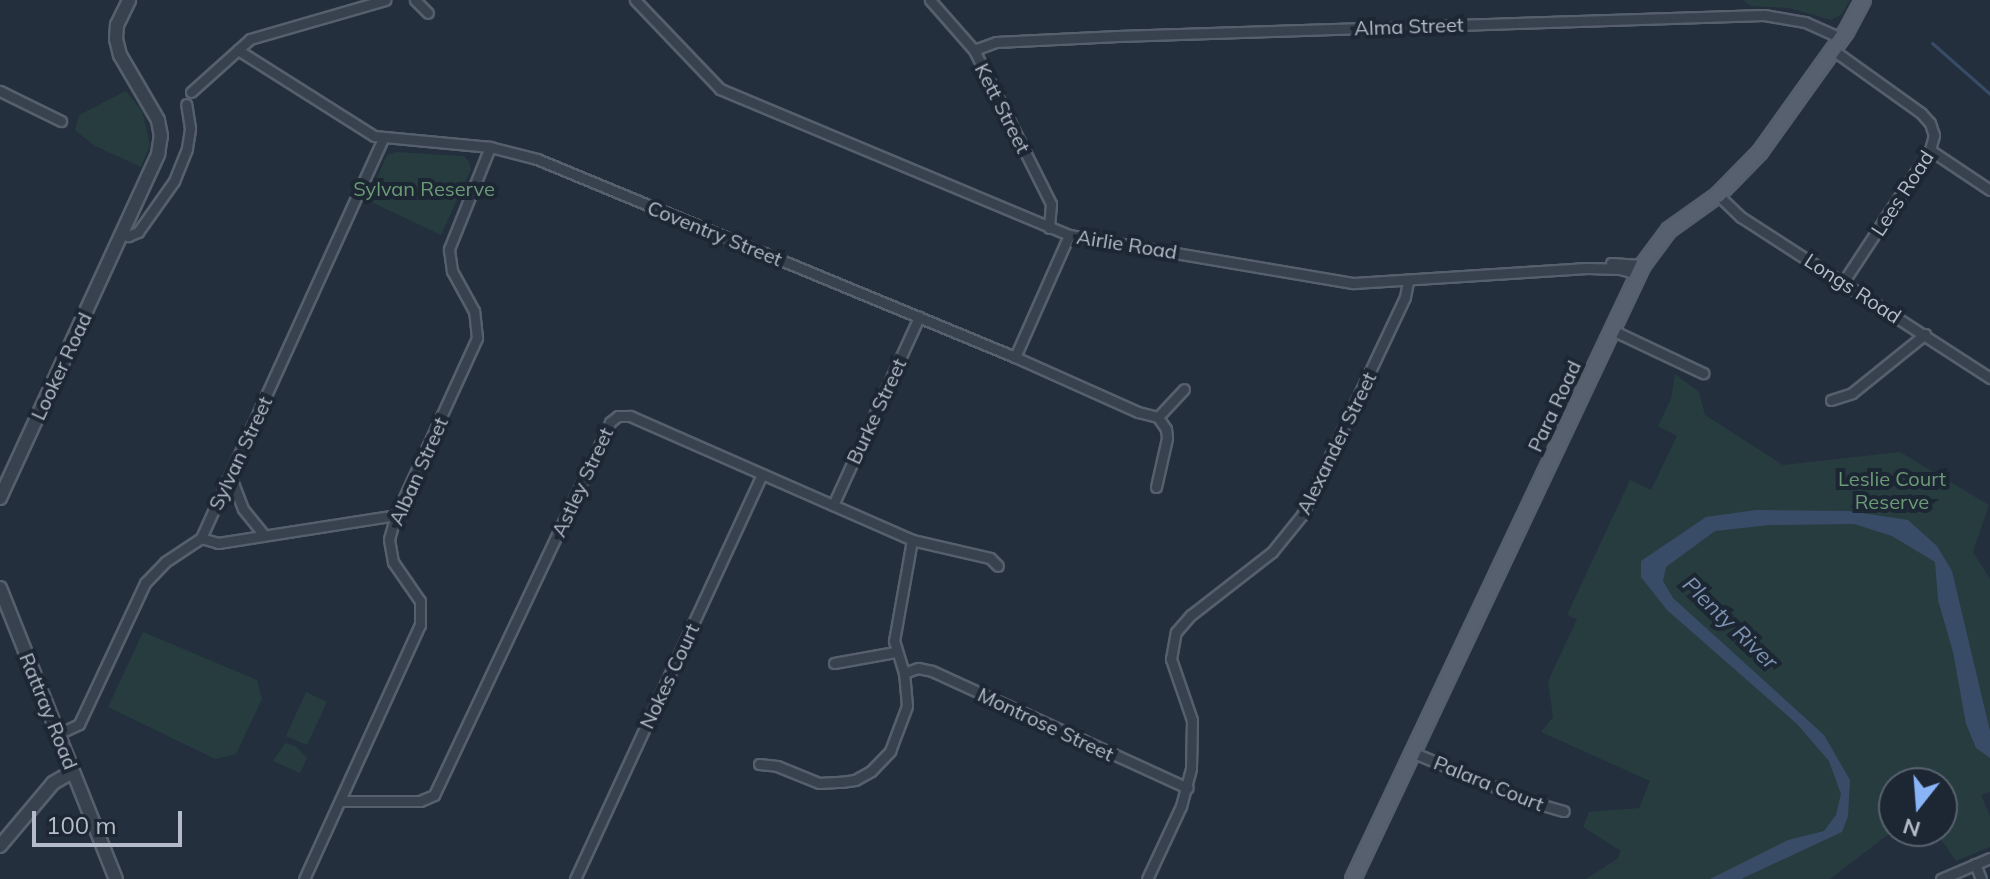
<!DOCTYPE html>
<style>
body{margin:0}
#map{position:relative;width:1990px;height:879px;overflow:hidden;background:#242f3e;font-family:Mulish,sans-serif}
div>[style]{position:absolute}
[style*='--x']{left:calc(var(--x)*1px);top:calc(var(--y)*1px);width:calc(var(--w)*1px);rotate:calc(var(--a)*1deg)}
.green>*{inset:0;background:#263c3f}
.water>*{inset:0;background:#394c67}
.stream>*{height:3px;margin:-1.5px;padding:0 1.5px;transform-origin:1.5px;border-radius:1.5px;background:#394c67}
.roads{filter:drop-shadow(2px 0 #565f6c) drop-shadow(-2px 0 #565f6c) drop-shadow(0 2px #565f6c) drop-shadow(0 -2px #565f6c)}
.minor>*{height:9px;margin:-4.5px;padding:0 4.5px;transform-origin:4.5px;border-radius:4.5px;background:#38414e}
.tertiary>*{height:12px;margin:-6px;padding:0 6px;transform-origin:6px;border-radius:6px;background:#38414e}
.primary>*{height:14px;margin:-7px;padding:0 7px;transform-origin:7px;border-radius:7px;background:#56606e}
span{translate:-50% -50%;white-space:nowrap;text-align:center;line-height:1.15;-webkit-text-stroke:8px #1d2633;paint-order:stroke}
.street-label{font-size:20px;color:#b4bcc9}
.park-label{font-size:20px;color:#6b9a76}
.water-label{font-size:22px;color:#7c92b1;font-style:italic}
.north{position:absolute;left:1878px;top:767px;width:80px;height:80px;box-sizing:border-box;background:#1d2633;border:2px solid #59626f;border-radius:50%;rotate:197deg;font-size:22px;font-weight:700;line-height:32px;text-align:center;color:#b4bcc9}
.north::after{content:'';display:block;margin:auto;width:28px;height:36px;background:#8ab4f8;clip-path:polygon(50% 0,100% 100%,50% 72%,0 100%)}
.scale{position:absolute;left:32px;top:811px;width:150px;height:36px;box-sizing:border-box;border:4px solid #b4bcc9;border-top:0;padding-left:10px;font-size:24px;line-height:28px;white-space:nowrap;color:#b4bcc9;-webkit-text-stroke:6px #1d2633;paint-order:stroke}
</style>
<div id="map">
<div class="green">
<i style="clip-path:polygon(1743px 0,1850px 0,1842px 14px,1831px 20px,1789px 8px,1751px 6px)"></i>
<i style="clip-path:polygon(126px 91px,142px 111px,150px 145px,141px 167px,95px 146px,75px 130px,79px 115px)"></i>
<i style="clip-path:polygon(396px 152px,464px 156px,469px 162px,471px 169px,441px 235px,367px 200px,387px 155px)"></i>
<i style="clip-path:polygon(1675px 374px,1699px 392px,1705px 415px,1783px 465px,1900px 452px,1989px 505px,1973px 552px,1990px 579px,1990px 792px,1981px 795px,1990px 816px,1990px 847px,1956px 861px,1935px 831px,1942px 831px,1942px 783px,1894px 783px,1894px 830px,1830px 879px,1586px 879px,1617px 859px,1621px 851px,1583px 827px,1589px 812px,1639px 808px,1650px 781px,1541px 732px,1553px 717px,1548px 681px,1577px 619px,1567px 615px,1630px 480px,1651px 490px,1677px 436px,1658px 426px,1671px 399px)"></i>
<i style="clip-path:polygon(143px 632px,257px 680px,262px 699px,236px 754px,215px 759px,108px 707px)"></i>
<i style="clip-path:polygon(306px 692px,327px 702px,307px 745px,286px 736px)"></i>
<i style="clip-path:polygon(285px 743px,295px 746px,307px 758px,300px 773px,273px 761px)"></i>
</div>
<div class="water">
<i style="clip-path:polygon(1756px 510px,1849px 511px,1908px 520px,1937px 546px,1952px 571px,1990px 731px,1990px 758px,1976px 748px,1966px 724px,1953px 652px,1938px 600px,1935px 562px,1892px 536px,1854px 524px,1770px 525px,1715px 531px,1666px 567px,1663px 581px,1673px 598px,1824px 735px,1850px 780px,1848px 816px,1842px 832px,1741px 879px,1710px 879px,1788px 840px,1824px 831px,1836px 815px,1841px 794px,1829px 761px,1797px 724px,1667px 610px,1641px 577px,1641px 561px,1706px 517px)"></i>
</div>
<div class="stream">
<i style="--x:1932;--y:43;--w:77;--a:41.3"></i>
</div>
<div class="roads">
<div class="minor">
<i style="--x:415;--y:0;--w:18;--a:45"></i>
<i style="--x:635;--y:0;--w:123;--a:46.3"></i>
<i style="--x:720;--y:89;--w:378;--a:22.7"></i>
<i style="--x:1069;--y:235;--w:289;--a:9.6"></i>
<i style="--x:1354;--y:283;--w:234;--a:-3.7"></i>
<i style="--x:1588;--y:268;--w:32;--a:2"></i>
<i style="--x:1620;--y:269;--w:19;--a:16"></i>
<i style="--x:930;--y:0;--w:67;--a:48.7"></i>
<i style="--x:974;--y:50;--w:172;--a:63.4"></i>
<i style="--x:1051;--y:204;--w:24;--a:95"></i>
<i style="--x:238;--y:50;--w:161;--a:32.3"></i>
<i style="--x:374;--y:136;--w:117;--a:5.4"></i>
<i style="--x:490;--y:147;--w:49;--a:14.3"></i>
<i style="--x:537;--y:159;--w:517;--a:22.5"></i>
<i style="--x:1015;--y:357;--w:135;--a:24.1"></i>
<i style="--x:1138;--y:412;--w:21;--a:14"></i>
<i style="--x:1158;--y:417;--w:38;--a:-47"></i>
<i style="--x:974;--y:50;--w:23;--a:-20"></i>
<i style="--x:996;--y:42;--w:122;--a:-2.8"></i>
<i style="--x:1118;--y:36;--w:646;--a:-1.86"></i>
<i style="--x:1764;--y:15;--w:42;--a:9.7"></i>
<i style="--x:1805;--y:22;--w:39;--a:24"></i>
<i style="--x:1833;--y:50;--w:108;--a:35.6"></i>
<i style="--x:1921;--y:113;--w:13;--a:48"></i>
<i style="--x:1930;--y:123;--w:13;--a:72"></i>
<i style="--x:1934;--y:135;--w:16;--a:105"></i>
<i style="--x:1930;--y:150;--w:157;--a:123.3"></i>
<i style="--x:0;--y:91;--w:68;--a:26.2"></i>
<i style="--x:191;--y:92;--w:79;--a:-41.9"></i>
<i style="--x:250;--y:39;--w:141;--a:-16.1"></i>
<i style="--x:1930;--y:150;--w:72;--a:33.7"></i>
<i style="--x:1718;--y:195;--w:32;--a:44"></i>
<i style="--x:1741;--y:217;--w:297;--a:32.9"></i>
<i style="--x:122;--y:233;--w:7;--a:27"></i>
<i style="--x:128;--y:236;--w:11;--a:-22"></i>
<i style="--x:138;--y:232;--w:62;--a:-54.8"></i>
<i style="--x:174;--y:181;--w:35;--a:-68"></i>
<i style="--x:187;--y:148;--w:20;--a:-81"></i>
<i style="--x:190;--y:128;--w:24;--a:-99"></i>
<i style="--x:1611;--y:263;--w:32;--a:4"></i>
<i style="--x:1612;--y:330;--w:101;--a:25.3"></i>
<i style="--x:1015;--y:357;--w:133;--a:-66.1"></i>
<i style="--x:1831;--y:400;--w:22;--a:-18"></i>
<i style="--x:1852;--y:393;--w:94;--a:-38.9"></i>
<i style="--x:230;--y:475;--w:36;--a:69"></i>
<i style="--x:243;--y:509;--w:33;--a:51"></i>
<i style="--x:1156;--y:487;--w:50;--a:-77.3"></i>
<i style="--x:1167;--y:438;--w:9;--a:-96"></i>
<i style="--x:1166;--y:429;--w:14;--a:-124"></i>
<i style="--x:833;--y:505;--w:207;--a:-65.4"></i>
<i style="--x:201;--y:538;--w:18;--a:16"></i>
<i style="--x:218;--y:543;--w:180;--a:-8.9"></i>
<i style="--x:834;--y:663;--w:62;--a:-10.2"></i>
<i style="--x:904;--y:673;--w:15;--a:-20"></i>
<i style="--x:918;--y:668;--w:14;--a:12"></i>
<i style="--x:932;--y:671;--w:281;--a:24.6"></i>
<i style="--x:58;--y:734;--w:23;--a:-25"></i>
<i style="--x:79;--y:724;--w:156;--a:-64.9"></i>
<i style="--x:145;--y:583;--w:29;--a:-46"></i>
<i style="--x:165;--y:562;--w:43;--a:-33.7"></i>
<i style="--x:201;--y:538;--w:439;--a:-65.5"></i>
<i style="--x:1414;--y:753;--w:128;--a:22.6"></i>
<i style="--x:1532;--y:802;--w:33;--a:16"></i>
<i style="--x:759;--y:764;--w:18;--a:6"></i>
<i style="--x:777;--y:766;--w:45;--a:22"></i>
<i style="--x:819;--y:783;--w:22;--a:-3"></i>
<i style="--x:841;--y:782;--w:14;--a:-8"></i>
<i style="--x:855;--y:780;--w:18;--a:-29"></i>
<i style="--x:871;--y:771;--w:28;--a:-46"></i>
<i style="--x:890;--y:751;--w:48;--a:-69.3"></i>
<i style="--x:907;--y:706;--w:33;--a:-95"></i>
<i style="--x:904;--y:673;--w:34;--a:-107"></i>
<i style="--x:894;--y:641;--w:103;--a:-79.9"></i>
<i style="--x:341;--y:801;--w:79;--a:0"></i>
<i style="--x:420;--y:801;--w:15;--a:-23"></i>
<i style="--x:434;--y:795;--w:412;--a:-64.7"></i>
<i style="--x:610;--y:422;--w:10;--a:-37"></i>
<i style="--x:618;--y:416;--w:12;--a:0"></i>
<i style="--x:630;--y:416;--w:308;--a:23.7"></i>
<i style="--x:912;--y:540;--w:80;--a:13"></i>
<i style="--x:990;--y:558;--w:11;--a:45"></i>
<i style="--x:1975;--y:864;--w:16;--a:68"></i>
<i style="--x:304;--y:879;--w:279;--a:-65.5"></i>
<i style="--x:420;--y:625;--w:24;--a:-90"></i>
<i style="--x:420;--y:601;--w:47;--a:-124.7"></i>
<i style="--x:393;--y:562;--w:23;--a:-100"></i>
<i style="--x:389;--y:539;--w:25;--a:-74"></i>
<i style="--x:396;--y:515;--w:195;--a:-65.4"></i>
<i style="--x:477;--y:338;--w:27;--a:-96"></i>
<i style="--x:474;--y:311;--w:46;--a:-118.8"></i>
<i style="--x:452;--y:271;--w:22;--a:-98"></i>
<i style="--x:449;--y:249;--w:110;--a:-68.1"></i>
<i style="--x:575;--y:879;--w:446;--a:-65.2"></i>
<i style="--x:1147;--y:879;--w:81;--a:-65"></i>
<i style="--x:1181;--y:806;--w:39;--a:-75"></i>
<i style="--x:1191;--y:768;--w:48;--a:-88.8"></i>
<i style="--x:1192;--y:720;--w:65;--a:-109"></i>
<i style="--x:1171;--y:659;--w:27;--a:-80"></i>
<i style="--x:1176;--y:632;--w:23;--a:-49"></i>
<i style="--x:1191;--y:615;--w:103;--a:-37.9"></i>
<i style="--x:1272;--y:552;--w:48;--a:-51"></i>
<i style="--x:1302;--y:515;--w:241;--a:-64.7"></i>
<i style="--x:1405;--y:297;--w:16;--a:-79"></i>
<i style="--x:1941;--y:879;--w:53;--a:-23.2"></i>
</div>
<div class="tertiary">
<i style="--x:0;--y:498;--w:379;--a:-65.3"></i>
<i style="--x:158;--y:154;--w:18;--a:-81"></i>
<i style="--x:161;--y:136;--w:16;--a:-101"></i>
<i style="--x:158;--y:120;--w:75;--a:-120.3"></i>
<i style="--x:120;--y:55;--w:16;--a:-104"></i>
<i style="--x:116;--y:39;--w:14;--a:-86"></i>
<i style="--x:117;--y:25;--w:28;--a:-64"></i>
<i style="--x:0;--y:588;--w:313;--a:68.3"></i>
<i style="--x:0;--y:846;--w:82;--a:-49.9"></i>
<i style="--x:53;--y:783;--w:22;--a:-30"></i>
</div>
<div class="primary">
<i style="--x:1353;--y:879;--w:679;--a:-64.72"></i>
<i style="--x:1643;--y:265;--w:44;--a:-53.4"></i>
<i style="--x:1669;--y:230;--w:60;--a:-35.5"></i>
<i style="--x:1718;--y:195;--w:60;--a:-45.7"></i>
<i style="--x:1760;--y:152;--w:148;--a:-54.4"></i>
<i style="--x:1846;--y:32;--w:36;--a:-62"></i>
</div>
</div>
<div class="street-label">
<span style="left:1409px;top:26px;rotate:-2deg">Alma Street</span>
<span style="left:1003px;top:108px;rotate:63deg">Kett Street</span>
<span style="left:1902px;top:193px;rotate:-57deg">Lees Road</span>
<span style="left:715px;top:233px;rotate:22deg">Coventry Street</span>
<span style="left:1127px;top:244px;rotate:9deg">Airlie Road</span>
<span style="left:1853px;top:288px;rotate:33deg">Longs Road</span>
<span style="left:61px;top:366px;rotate:-65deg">Looker Road</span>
<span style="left:1554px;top:406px;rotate:-65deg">Para Road</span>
<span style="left:876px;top:411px;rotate:-65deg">Burke Street</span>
<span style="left:1336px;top:443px;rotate:-64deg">Alexander Street</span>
<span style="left:240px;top:453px;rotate:-65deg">Sylvan Street</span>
<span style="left:418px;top:471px;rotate:-66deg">Alban Street</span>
<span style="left:582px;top:482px;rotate:-65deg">Astley Street</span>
<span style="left:669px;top:676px;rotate:-65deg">Nokes Court</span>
<span style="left:49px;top:711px;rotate:68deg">Rattray Road</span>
<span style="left:1046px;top:724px;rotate:25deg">Montrose Street</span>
<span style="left:1489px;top:783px;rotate:22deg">Palara Court</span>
</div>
<div class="park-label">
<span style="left:424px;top:188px">Sylvan Reserve</span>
<span style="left:1892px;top:490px">Leslie Court<br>Reserve</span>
</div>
<div class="water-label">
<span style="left:1730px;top:623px;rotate:44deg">Plenty River</span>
</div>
<div class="north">N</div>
<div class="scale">100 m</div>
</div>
